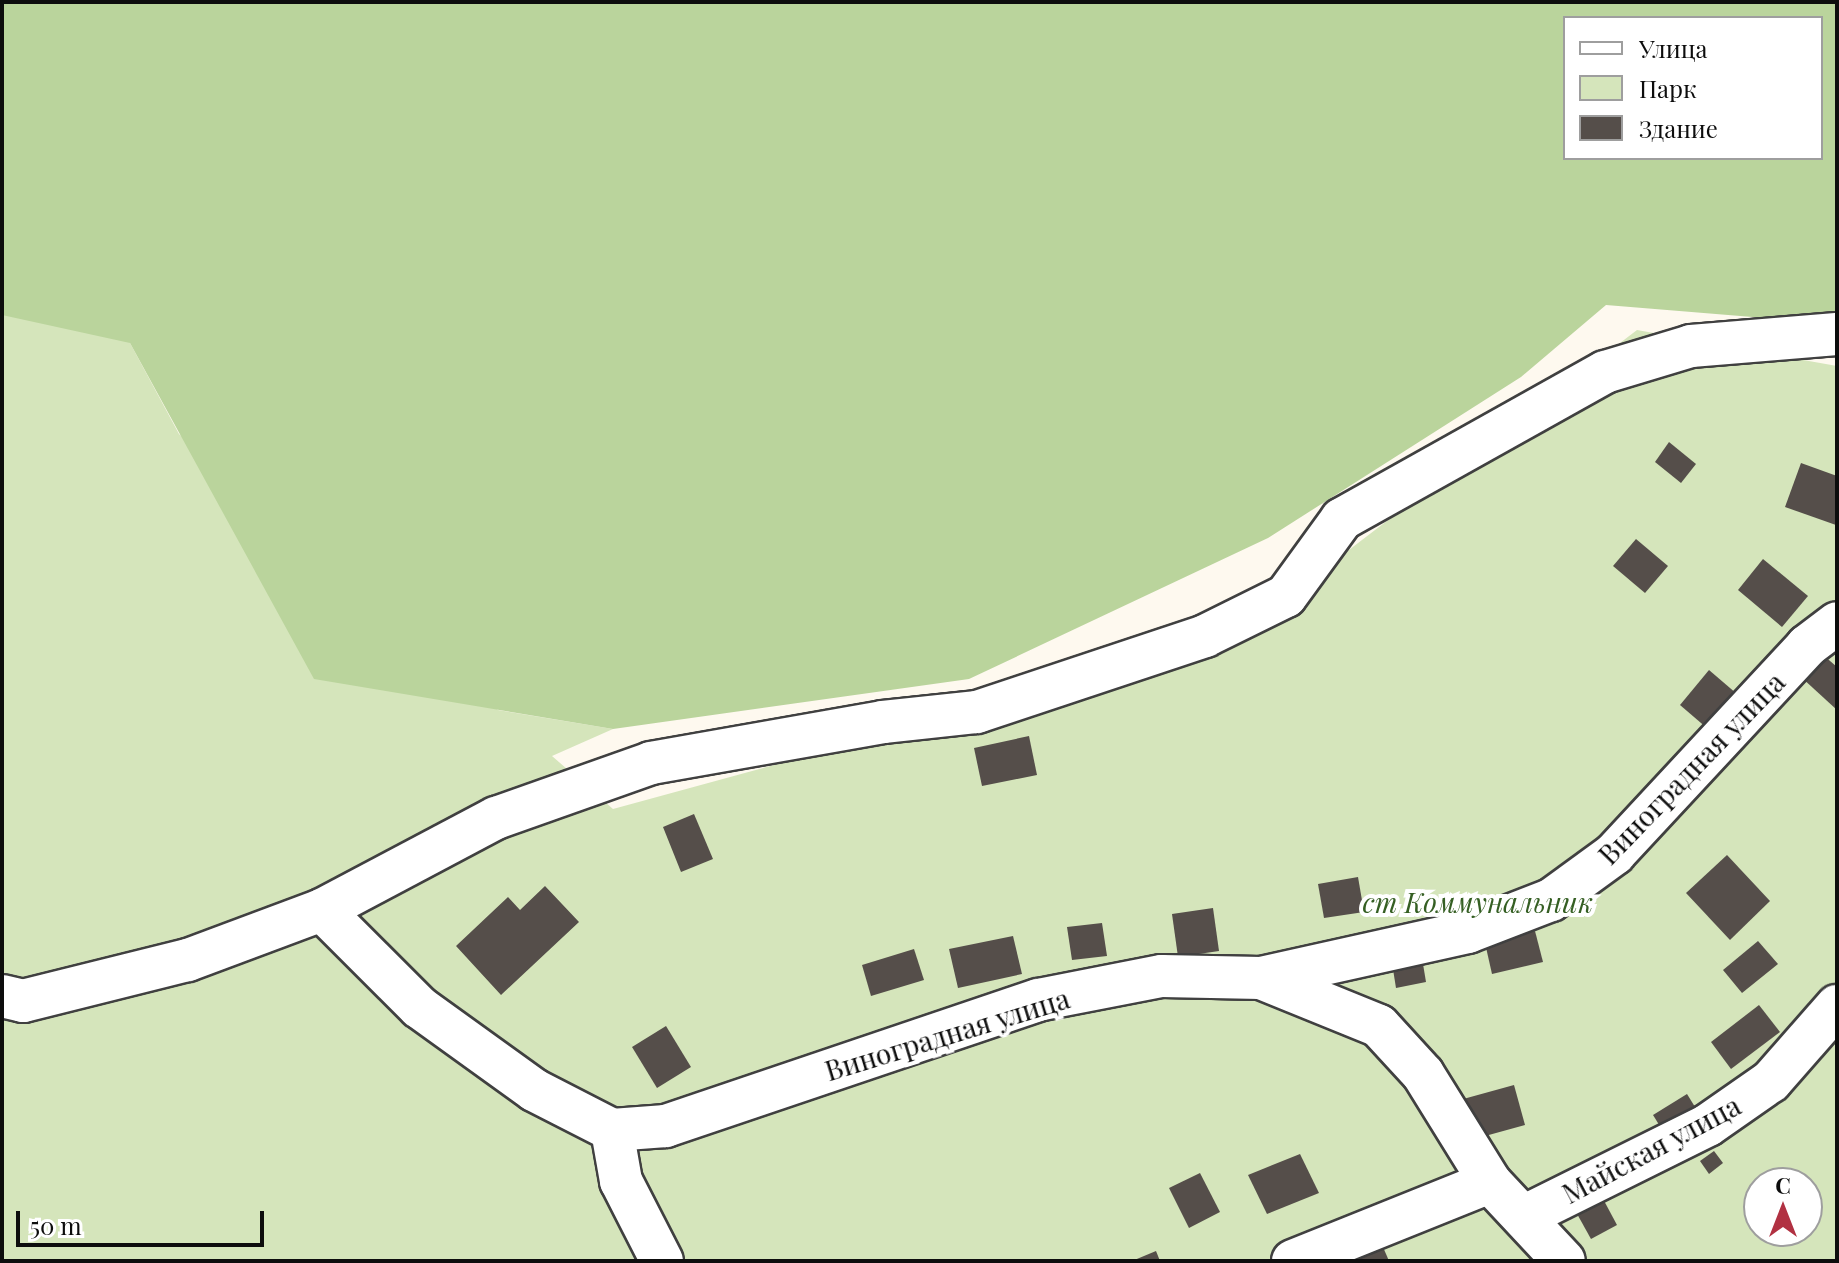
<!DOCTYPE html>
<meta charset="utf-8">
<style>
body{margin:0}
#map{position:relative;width:1839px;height:1263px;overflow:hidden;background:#fef9ef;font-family:"Playfair Display",serif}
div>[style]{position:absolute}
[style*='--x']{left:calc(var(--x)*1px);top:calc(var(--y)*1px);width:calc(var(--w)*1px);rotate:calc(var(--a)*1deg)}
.green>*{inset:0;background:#d5e5bb}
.forest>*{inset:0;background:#bad49c}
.building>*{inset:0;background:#554e4a}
.roads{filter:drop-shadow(2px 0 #404040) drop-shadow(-2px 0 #404040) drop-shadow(0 2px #404040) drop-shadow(0 -2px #404040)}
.minor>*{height:42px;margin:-21px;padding:0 21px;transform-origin:21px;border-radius:21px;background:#fff}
span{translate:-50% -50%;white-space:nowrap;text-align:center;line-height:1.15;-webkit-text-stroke:8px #fff;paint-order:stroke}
.street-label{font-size:28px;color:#0d0d0d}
.park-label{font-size:28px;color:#355f23;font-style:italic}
.frame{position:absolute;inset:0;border:4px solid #0d0d0d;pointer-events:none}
.legend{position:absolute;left:1563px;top:16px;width:260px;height:144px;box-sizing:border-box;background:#fff;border:2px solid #9e9e9e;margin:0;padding:10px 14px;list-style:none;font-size:24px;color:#0d0d0d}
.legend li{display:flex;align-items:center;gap:16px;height:40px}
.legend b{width:40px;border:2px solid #9e9e9e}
.north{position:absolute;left:1743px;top:1167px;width:80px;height:80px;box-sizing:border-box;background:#fff;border:2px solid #9e9e9e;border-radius:50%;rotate:0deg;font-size:22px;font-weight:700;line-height:32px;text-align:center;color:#0d0d0d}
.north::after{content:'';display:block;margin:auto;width:28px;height:36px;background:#b13142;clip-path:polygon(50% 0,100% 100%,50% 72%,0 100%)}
.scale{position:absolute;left:16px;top:1211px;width:248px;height:36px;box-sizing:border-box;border:4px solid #0d0d0d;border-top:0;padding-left:10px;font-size:24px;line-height:28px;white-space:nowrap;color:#0d0d0d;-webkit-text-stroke:6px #fff;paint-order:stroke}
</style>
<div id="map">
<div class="green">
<i style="clip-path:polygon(evenodd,2px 136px,130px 343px,179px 434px,498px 710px,613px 729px,552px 756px,613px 809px,1231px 640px,1637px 330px,1837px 366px,1837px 1261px,2px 1261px,2px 136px,1759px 1183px,1807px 1183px,1807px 1231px,1759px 1231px,1759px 1183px)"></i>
</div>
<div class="forest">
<i style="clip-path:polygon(evenodd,2px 2px,1837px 2px,1837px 324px,1606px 305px,1521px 377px,1268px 538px,969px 679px,613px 729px,314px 679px,130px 343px,2px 315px,2px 2px,1565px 18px,1821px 18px,1821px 158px,1565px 158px,1565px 18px)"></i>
</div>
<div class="building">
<i style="clip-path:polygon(1669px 442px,1696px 464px,1681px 483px,1655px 462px)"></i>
<i style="clip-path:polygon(1801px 463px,1837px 476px,1836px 525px,1785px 507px)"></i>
<i style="clip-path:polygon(1636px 539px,1668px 566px,1645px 593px,1613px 566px)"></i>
<i style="clip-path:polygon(1763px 559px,1808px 596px,1782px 627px,1738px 590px)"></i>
<i style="clip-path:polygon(1822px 654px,1837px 667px,1837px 710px,1801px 677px)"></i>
<i style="clip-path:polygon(1709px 670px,1737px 694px,1708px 729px,1680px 705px)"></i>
<i style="clip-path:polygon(1029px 736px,1037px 775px,982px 786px,974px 748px)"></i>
<i style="clip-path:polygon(694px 814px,713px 859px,681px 872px,663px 827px)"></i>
<i style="clip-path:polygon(1727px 855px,1770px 901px,1730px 940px,1686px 893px)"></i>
<i style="clip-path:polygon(1358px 877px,1364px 912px,1324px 918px,1318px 884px)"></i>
<i style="clip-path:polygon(545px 886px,579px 922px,501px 995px,456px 946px,508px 897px,520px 910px)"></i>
<i style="clip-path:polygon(1213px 908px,1219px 951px,1178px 957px,1172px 914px)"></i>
<i style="clip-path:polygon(1102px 923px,1107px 956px,1072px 960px,1067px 927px)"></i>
<i style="clip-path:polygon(1535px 931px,1543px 962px,1492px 974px,1485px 943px)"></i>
<i style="clip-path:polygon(1013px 936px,1022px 974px,958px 988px,949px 949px)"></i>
<i style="clip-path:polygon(1758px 941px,1778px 964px,1742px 993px,1723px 970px)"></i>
<i style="clip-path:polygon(914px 949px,924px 980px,871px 996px,862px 965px)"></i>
<i style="clip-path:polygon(1422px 958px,1426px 982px,1396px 988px,1392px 963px)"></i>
<i style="clip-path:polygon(1759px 1005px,1780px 1032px,1731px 1069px,1711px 1042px)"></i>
<i style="clip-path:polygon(666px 1026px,691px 1067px,657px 1088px,632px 1047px)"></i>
<i style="clip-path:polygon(1514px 1085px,1525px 1125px,1467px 1141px,1456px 1101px)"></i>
<i style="clip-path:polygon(1687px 1094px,1700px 1115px,1666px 1136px,1653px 1115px)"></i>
<i style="clip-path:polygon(1714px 1151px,1723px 1163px,1709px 1174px,1700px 1161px)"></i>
<i style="clip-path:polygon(1300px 1154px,1319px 1193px,1267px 1214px,1248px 1175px)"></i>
<i style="clip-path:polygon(1200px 1173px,1220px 1212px,1189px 1228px,1169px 1188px)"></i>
<i style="clip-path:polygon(1602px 1197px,1617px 1225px,1591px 1239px,1576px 1212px)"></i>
<i style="clip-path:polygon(1383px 1247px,1389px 1261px,1353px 1261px)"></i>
<i style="clip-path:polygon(1156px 1251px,1160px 1261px,1132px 1261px)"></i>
</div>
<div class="roads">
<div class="minor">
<i style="--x:322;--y:910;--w:137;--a:45"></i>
<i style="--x:419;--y:1007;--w:142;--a:35.8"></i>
<i style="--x:534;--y:1090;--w:88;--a:27.1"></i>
<i style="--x:612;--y:1130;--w:52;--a:80"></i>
<i style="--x:621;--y:1181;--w:90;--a:62.9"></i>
<i style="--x:1261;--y:978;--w:127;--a:22.1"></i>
<i style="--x:1379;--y:1026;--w:65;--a:47.5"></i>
<i style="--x:1423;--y:1074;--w:127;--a:58.2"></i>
<i style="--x:1490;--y:1182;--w:108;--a:46.9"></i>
<i style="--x:2;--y:996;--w:22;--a:13"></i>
<i style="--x:23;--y:1001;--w:170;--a:-14"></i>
<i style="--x:188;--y:960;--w:143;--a:-20.5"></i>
<i style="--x:322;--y:910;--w:197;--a:-27.9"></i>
<i style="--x:496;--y:818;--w:164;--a:-19.5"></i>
<i style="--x:651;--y:763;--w:236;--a:-10"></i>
<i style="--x:883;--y:722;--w:95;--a:-6.1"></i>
<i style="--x:977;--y:712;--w:240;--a:-18.4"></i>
<i style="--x:1205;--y:636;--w:90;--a:-26.3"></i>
<i style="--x:1286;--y:596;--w:95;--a:-54"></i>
<i style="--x:1342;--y:519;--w:301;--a:-29.2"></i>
<i style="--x:1605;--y:372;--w:90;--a:-16.8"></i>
<i style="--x:1691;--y:346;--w:146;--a:-4.7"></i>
<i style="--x:612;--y:1130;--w:54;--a:-4.2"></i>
<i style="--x:666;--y:1126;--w:393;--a:-18.7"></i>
<i style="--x:1038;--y:1000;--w:126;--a:-11"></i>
<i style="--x:1162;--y:976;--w:99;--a:1.2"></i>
<i style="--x:1261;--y:978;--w:212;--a:-12.5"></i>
<i style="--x:1468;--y:932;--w:89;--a:-21.1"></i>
<i style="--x:1551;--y:900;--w:78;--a:-36.1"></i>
<i style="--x:1614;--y:854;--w:284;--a:-47.1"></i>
<i style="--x:1807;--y:646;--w:38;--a:-37"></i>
<i style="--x:1525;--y:1216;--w:204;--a:-26.4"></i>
<i style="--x:1708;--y:1125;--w:77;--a:-34.9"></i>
<i style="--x:1771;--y:1081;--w:100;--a:-48.7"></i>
<i style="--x:1293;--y:1261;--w:212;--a:-21.9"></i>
</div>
</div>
<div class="street-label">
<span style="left:1691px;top:768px;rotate:-46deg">Виноградная улица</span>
<span style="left:947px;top:1034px;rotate:-17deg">Виноградная улица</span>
<span style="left:1651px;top:1149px;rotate:-28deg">Майская улица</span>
</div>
<div class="park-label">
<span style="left:1478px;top:902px">ст Коммунальник</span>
</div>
<div class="frame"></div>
<ul class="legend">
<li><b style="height:10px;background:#fff"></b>Улица</li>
<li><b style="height:22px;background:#d5e5bb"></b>Парк</li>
<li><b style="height:22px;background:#554e4a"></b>Здание</li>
</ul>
<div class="north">С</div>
<div class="scale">50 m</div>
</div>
